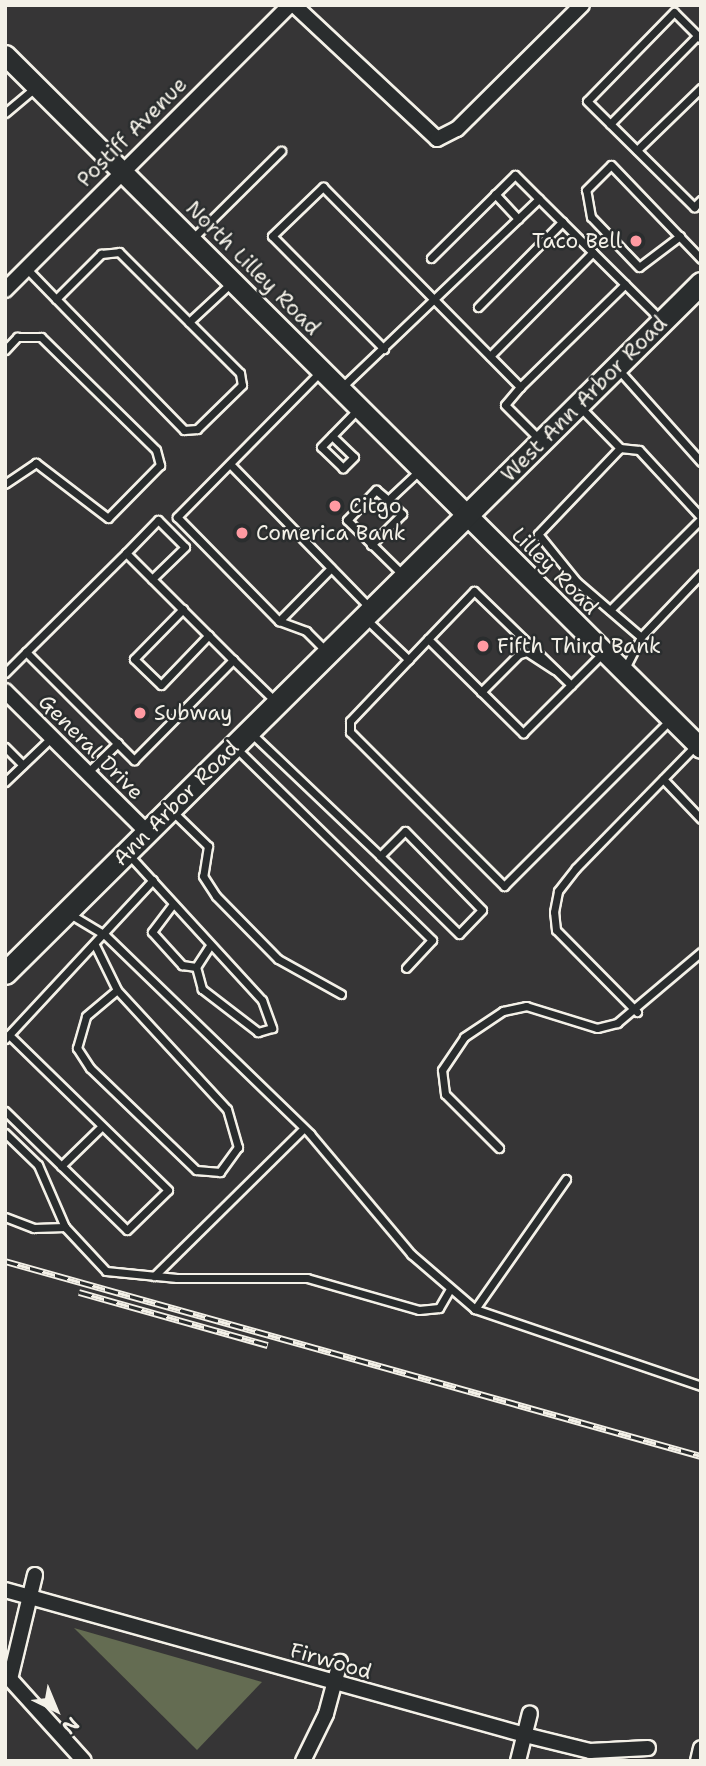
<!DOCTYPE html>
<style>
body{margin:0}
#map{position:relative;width:706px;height:1766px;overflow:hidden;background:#363536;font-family:"Shantell Sans",sans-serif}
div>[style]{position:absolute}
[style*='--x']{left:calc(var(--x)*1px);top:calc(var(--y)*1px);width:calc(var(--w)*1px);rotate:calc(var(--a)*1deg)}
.green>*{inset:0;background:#646c52}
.roads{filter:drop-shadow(2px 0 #f4f1e8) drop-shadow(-2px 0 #f4f1e8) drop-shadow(0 2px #f4f1e8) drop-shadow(0 -2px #f4f1e8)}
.service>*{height:7px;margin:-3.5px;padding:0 3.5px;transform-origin:3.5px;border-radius:3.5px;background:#2a2d2e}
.minor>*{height:14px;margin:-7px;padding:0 7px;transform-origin:7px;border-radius:7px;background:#2a2d2e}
.tertiary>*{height:19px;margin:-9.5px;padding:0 9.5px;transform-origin:9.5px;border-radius:9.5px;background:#2a2d2e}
.secondary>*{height:21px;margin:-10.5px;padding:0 10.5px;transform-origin:10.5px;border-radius:10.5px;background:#2a2d2e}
.rail>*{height:7px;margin-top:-3.5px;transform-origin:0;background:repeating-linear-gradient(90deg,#2a2d2e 0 13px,#f4f1e8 0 26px);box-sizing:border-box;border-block:2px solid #f4f1e8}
.dots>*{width:19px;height:19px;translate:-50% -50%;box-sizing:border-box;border:4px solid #2a2d2e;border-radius:50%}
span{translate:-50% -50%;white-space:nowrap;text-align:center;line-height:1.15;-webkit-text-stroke:5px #2a2d2e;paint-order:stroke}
.street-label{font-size:21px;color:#f4f1e8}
.poi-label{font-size:21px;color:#f4f1e8}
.right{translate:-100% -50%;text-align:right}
.left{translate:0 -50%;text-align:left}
.frame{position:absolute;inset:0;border:7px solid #f4f1e8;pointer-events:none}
.north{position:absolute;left:21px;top:1675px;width:70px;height:70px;-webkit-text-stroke:5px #2a2d2e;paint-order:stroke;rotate:137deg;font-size:19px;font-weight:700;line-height:28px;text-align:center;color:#f4f1e8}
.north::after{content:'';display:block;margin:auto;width:24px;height:32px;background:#f4f1e8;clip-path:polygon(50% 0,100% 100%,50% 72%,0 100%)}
</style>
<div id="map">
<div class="green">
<i style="clip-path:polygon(74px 1628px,262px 1682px,197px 1750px)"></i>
</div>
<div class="roads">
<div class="service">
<i style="--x:701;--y:39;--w:38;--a:-135"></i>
<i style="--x:674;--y:12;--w:124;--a:134.3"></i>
<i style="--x:587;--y:101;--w:151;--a:44.7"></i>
<i style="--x:694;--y:207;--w:10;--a:-45"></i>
<i style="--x:5;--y:113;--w:40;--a:-40"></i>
<i style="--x:610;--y:124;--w:125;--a:-45.3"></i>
<i style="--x:637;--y:150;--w:89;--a:-44.1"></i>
<i style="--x:495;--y:194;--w:34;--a:47"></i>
<i style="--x:680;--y:236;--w:51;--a:142.9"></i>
<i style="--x:639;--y:267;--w:69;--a:-133.8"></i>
<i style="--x:591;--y:217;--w:27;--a:-100"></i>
<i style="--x:586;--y:190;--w:35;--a:-45"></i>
<i style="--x:611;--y:165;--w:130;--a:46.2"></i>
<i style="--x:193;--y:238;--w:124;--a:-44.7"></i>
<i style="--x:431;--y:258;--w:118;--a:-44.7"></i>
<i style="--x:515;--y:175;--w:34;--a:45"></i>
<i style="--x:26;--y:268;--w:43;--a:45.9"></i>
<i style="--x:56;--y:299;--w:64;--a:-45"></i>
<i style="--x:101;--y:254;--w:18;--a:-6"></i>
<i style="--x:119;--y:252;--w:171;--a:45"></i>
<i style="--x:240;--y:373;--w:12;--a:81"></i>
<i style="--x:242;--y:385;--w:63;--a:135.6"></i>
<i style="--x:197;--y:429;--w:13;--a:176"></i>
<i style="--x:184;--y:430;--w:183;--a:-134.3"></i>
<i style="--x:478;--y:307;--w:120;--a:-45.3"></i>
<i style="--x:189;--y:322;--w:57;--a:-42.9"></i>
<i style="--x:384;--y:349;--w:159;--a:-134.7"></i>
<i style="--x:272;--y:236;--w:71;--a:-43.9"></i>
<i style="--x:323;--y:187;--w:281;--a:45.4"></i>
<i style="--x:520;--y:387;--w:147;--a:-44.4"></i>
<i style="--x:5;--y:350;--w:18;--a:-47"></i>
<i style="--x:17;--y:337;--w:24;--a:0"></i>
<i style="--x:41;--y:337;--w:161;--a:44.5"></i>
<i style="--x:156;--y:450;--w:16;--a:75"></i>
<i style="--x:160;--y:465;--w:74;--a:134.5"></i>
<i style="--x:108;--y:518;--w:91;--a:-142.6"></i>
<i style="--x:36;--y:463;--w:37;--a:146"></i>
<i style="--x:490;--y:356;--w:146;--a:-45.3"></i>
<i style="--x:617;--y:368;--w:126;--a:48.2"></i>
<i style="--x:320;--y:372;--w:204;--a:134.6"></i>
<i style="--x:177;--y:517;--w:146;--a:45.6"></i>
<i style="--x:279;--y:621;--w:29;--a:20"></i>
<i style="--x:306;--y:631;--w:30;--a:45"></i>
<i style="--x:342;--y:387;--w:272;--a:-43.7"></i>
<i style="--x:539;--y:199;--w:169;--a:44.8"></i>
<i style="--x:520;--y:387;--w:23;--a:130"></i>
<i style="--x:505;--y:405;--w:47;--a:45"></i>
<i style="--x:579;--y:406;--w:59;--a:45.7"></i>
<i style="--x:620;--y:448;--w:119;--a:133.6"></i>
<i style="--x:538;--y:534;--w:62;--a:50.9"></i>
<i style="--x:577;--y:582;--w:84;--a:40.7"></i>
<i style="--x:641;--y:637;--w:35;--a:117"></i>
<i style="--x:332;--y:436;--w:30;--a:44"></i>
<i style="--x:354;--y:457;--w:16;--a:135"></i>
<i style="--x:343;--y:468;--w:30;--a:-136"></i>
<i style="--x:321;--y:447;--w:54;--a:-45.7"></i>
<i style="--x:620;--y:448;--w:19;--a:6"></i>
<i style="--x:639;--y:450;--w:91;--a:47.2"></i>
<i style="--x:230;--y:464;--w:202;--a:45.8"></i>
<i style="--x:371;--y:545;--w:44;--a:-45"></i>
<i style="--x:402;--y:514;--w:20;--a:-135"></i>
<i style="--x:126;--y:553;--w:46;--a:-45.9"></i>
<i style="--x:158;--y:520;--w:38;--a:45"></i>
<i style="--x:185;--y:547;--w:46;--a:135.9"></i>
<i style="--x:402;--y:574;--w:77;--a:-135.5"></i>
<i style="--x:347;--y:520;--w:42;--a:-46"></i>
<i style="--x:376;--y:490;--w:16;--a:40"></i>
<i style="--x:388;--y:500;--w:45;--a:-43.2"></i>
<i style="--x:183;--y:609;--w:70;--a:134.4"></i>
<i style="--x:134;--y:659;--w:37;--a:44"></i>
<i style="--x:161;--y:685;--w:69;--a:-46.2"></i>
<i style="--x:610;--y:610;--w:129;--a:-45"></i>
<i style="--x:366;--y:619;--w:59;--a:43.6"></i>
<i style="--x:279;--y:621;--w:74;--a:-45.5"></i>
<i style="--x:641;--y:637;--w:87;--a:-46.4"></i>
<i style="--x:428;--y:639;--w:113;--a:133.6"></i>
<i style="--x:350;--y:721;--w:11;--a:90"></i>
<i style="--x:350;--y:732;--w:218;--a:45"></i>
<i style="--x:504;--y:886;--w:233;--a:-45"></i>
<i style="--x:26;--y:652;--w:141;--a:-44.7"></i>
<i style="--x:126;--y:553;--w:151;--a:45"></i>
<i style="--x:5;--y:673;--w:30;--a:-45"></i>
<i style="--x:26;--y:652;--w:153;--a:45"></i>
<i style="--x:134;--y:760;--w:141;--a:-45.3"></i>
<i style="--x:233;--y:660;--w:60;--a:44.3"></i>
<i style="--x:571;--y:685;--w:135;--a:-135.9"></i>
<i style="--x:474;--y:591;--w:66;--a:133.8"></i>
<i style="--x:428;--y:639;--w:134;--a:44.7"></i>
<i style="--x:523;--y:733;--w:113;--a:-45"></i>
<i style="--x:481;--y:692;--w:54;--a:-45"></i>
<i style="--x:519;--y:654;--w:8;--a:-14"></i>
<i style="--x:527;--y:652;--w:33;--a:33"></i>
<i style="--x:252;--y:734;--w:177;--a:43.6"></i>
<i style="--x:380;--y:856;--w:35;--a:-45"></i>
<i style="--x:405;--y:831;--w:110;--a:45.7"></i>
<i style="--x:482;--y:910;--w:33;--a:134"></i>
<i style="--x:459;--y:934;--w:111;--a:-135.4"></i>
<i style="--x:5;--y:747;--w:25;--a:45"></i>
<i style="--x:237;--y:749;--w:273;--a:44.4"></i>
<i style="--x:432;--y:940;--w:38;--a:133"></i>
<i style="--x:87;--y:773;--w:43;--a:-44.1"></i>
<i style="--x:663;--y:779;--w:55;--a:46.5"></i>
<i style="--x:5;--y:782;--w:64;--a:-43.7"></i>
<i style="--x:173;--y:812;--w:49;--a:44.2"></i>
<i style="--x:208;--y:846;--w:30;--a:99"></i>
<i style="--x:203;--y:876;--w:24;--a:57"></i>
<i style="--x:216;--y:896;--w:88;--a:45.5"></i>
<i style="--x:278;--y:959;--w:72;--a:29.1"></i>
<i style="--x:129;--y:855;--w:197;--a:47.5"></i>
<i style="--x:262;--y:1000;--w:30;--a:70"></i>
<i style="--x:272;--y:1028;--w:15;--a:164"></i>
<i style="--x:258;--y:1032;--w:71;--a:-142.5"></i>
<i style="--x:202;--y:989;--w:23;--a:-105"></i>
<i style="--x:196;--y:967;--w:24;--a:-57"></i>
<i style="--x:173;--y:904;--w:35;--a:127"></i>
<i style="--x:152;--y:932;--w:45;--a:47.7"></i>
<i style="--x:182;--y:965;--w:14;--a:8"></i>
<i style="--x:70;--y:914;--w:41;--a:31"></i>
<i style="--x:105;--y:935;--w:286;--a:44.1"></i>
<i style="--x:310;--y:1134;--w:157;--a:49.9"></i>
<i style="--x:411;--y:1254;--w:84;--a:40.7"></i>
<i style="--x:95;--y:945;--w:50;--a:63.9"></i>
<i style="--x:117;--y:990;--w:162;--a:47.3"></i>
<i style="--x:227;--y:1109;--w:40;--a:74"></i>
<i style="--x:238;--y:1147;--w:31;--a:126"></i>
<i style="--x:220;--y:1172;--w:24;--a:-175"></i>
<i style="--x:196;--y:1170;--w:147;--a:-136.1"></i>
<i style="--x:90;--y:1068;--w:24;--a:-123"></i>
<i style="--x:77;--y:1048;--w:33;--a:-74"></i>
<i style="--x:86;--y:1016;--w:40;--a:-40"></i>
<i style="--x:637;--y:1012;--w:115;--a:-134.6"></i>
<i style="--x:556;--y:930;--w:18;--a:-96"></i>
<i style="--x:554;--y:912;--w:21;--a:-79"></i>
<i style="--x:558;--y:891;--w:29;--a:-52"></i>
<i style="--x:576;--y:868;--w:172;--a:-45.7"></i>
<i style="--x:5;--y:1039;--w:217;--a:-47.1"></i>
<i style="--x:5;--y:1111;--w:170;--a:44.3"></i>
<i style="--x:127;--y:1230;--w:57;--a:-44.3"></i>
<i style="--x:168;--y:1190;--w:222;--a:-135.7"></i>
<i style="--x:5;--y:1133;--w:46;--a:44.1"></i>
<i style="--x:38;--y:1165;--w:68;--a:66.5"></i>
<i style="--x:65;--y:1227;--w:60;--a:47"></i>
<i style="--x:106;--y:1271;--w:71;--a:5.6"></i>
<i style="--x:177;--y:1278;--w:130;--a:0"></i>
<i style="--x:307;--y:1278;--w:116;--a:15.9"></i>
<i style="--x:419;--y:1310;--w:20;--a:-6"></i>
<i style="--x:439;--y:1308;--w:22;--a:-60"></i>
<i style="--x:499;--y:1148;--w:76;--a:-135"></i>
<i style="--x:445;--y:1094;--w:24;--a:-97"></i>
<i style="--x:442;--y:1070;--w:40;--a:-56"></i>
<i style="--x:464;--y:1037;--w:47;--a:-33.7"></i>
<i style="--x:503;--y:1011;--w:24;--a:-12"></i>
<i style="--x:526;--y:1006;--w:74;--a:17.2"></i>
<i style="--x:597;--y:1028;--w:21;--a:-14"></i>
<i style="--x:617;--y:1023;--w:110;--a:-40.2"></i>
<i style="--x:61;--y:1166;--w:57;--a:-44.3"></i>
<i style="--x:566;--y:1179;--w:159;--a:125"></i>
<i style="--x:475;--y:1309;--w:239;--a:18.8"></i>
<i style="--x:5;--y:1217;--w:31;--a:21"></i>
<i style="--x:34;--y:1228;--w:31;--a:-2"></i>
<i style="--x:154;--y:1276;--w:209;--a:-44.6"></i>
</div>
<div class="minor">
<i style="--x:294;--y:5;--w:196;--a:43.1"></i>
<i style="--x:437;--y:139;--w:22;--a:-27"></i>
<i style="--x:457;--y:129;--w:176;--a:-44.8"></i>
<i style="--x:5;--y:290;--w:403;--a:-45"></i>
<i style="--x:5;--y:691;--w:200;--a:44.8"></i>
<i style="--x:35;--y:1575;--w:107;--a:103.5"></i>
<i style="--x:10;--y:1679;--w:110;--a:47.9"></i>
<i style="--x:5;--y:1590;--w:540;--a:15.58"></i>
<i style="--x:525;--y:1735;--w:67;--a:13.8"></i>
<i style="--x:590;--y:1751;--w:58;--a:-3"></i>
<i style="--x:303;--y:1761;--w:52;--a:-63.9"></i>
<i style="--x:326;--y:1714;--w:54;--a:-74.9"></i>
<i style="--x:518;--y:1761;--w:49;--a:-76"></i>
<i style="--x:698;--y:1761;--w:13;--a:-77"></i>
</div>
<div class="tertiary">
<i style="--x:5;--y:55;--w:982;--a:44.88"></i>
</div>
<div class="secondary">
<i style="--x:5;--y:973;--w:980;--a:-44.75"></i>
</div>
</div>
<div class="rail">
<i style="--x:5;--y:1261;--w:723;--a:15.65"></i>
<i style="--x:79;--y:1292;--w:196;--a:15.7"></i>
</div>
<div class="dots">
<i style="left:636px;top:241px;background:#ff9aa2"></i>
<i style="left:335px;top:506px;background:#ff9aa2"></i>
<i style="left:242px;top:533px;background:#ff9aa2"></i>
<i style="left:483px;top:646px;background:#ff9aa2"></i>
<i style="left:140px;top:713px;background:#ff9aa2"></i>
</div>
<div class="street-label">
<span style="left:132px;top:132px;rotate:-45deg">Postiff Avenue</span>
<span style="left:253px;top:268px;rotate:45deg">North Lilley Road</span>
<span style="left:584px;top:399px;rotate:-45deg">West Ann Arbor Road</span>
<span style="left:555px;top:571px;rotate:45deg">Lilley Road</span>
<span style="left:91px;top:747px;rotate:45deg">General Drive</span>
<span style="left:176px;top:803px;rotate:-45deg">Ann Arbor Road</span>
<span style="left:331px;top:1661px;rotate:16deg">Firwood</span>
</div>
<div class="poi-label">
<span class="right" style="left:622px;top:241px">Taco Bell</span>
<span class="left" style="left:349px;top:506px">Citgo</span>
<span class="left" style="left:256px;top:533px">Comerica Bank</span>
<span class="left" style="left:497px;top:646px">Fifth Third Bank</span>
<span class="left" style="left:154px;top:713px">Subway</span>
</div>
<div class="frame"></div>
<div class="north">N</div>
</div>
